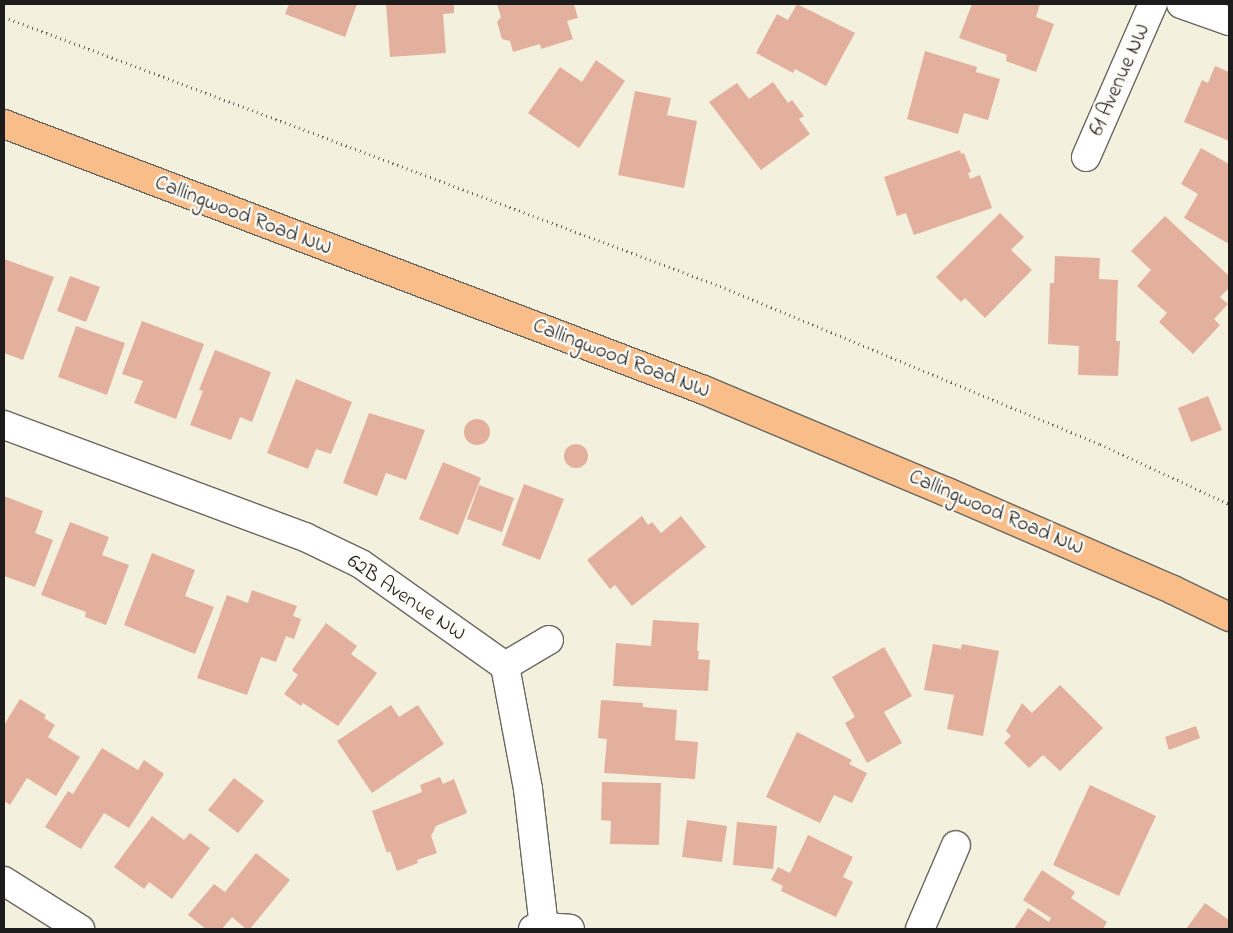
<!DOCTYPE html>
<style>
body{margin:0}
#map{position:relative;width:1233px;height:933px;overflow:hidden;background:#f4f0de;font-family:"Indie Flower",sans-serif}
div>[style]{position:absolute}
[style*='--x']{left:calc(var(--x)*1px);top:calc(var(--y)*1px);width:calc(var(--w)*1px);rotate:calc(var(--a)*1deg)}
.building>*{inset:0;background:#e3b09e}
.round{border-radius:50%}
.path>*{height:3px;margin-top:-1.5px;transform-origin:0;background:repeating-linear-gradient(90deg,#686660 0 1px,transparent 0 5px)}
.roads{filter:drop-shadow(1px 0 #686660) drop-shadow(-1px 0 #686660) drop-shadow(0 1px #686660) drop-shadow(0 -1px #686660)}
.minor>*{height:28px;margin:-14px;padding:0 14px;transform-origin:14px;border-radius:14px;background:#fff}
.major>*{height:28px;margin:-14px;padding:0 14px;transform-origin:14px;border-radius:14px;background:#f8bd89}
span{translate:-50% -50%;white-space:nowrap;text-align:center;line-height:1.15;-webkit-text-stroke:5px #fdfcf7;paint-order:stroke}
.street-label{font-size:21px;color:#1c1c1c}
.frame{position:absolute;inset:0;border:5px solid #1c1c1c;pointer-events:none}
</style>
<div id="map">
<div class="building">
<i style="clip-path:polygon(289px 4px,357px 4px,345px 37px,285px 14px)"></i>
<i style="clip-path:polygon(386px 4px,454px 4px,454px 13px,443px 14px,446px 53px,390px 57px)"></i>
<i style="clip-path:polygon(497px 4px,574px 4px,578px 18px,567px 21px,573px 39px,541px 49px,540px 44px,513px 52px,510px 41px,502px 39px,497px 22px,501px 17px)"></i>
<i style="clip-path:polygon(797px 4px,855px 33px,826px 86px,795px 69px,793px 73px,756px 53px,777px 14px,788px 20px)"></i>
<i style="clip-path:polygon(972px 4px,1040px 4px,1036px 17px,1054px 24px,1036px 72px,1006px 61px,1007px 55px,959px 38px)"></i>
<i style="clip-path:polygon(925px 51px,977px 67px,976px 72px,1000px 79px,988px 120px,964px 113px,958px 134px,907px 119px)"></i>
<i style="clip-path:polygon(596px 60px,625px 81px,579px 148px,528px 113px,560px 67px,582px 82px)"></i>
<i style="clip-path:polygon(1215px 66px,1229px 72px,1229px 141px,1184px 122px,1202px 80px,1208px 83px)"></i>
<i style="clip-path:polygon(773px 82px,788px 103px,792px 100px,804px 116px,799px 119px,810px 134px,761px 170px,709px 102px,737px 83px,749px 99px)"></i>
<i style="clip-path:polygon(635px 91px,671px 98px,667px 115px,697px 121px,684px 188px,618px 175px)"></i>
<i style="clip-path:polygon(1201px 148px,1229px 164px,1229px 244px,1184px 218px,1198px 194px,1181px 184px)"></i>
<i style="clip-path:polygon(960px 150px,961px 154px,964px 153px,971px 172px,968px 173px,970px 179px,980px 175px,992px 208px,914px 235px,906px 213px,897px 216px,884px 177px)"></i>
<i style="clip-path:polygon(1000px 213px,1024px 237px,1011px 250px,1032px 270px,985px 318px,965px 298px,961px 302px,936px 277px)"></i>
<i style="clip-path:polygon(1165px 216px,1229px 276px,1229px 288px,1220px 297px,1228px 304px,1214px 319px,1220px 325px,1193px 354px,1159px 322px,1167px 313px,1137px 286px,1151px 270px,1131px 251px)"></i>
<i style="clip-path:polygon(1055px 256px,1100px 258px,1099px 279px,1118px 280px,1116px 341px,1120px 341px,1118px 376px,1078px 375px,1079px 346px,1048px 344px,1050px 283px,1054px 283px)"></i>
<i style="clip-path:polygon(4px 259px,54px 277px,23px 360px,4px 353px)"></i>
<i style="clip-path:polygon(70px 276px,100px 287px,86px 322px,57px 311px)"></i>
<i style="clip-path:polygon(142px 321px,204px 344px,176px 419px,134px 403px,143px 381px,122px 374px)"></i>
<i style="clip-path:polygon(76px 326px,125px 343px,107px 395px,58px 377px)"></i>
<i style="clip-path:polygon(215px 350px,271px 372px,252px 422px,240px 417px,231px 440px,190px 425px,203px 391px,199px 390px)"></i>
<i style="clip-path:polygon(296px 379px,352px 402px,331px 454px,316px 449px,308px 469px,267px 453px)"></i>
<i style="clip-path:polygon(1208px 396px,1222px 430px,1191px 442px,1178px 408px)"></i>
<i style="clip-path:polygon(369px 413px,425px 430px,406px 480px,386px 473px,377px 496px,343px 483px)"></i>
<i class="round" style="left:464px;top:419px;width:26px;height:26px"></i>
<i class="round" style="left:564px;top:444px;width:24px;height:24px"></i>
<i style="clip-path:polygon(443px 462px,481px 478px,458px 535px,419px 519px)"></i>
<i style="clip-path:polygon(524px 484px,564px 499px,540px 560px,502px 545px)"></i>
<i style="clip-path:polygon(479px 485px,514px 498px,502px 532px,467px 519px)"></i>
<i style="clip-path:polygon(4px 496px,43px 511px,35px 533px,53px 540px,35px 587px,4px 576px)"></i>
<i style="clip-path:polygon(642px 516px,648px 525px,652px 522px,661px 533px,681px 516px,706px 547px,632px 606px,615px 585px,610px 589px,587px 560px)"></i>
<i style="clip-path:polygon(70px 522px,109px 537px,102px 555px,129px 565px,106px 625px,85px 617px,86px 612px,41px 595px)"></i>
<i style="clip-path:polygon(152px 553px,195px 570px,185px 596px,214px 607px,195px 654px,124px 625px)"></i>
<i style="clip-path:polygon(252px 590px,297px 606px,293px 616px,301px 619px,294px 639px,286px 636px,276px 662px,261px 657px,247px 695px,197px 678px,227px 595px,248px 603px)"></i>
<i style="clip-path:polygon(653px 620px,699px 623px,697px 651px,699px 651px,698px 659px,710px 660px,708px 691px,613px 686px,616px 643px,651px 646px)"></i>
<i style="clip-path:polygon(326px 623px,357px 646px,351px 654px,377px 673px,338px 726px,303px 703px,301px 706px,284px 694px,298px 675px,292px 670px)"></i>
<i style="clip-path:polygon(933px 644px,961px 649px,962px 644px,999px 651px,983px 736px,947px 729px,954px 695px,924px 690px)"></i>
<i style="clip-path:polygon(884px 647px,912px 696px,884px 712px,902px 743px,867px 763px,845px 723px,855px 717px,832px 677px)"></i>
<i style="clip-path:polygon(1060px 685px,1103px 728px,1060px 771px,1043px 755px,1029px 768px,1004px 743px,1011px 736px,1006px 731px,1022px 703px,1032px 713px)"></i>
<i style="clip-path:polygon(20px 699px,46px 715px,44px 718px,55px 725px,48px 737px,80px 757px,56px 796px,27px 778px,10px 805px,4px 801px,4px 725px)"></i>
<i style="clip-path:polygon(601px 700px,643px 703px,643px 707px,677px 710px,675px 740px,698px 742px,695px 779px,604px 773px,607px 739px,598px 738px)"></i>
<i style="clip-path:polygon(391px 705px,399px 717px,418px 705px,444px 744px,372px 793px,337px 741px)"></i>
<i style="clip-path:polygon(1196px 726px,1200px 738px,1169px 750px,1165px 737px)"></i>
<i style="clip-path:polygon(797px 732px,852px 760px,849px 764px,867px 773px,852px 803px,834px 795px,820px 823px,766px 797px)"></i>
<i style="clip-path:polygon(102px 748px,138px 770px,144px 760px,164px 774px,129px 828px,104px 813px,81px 849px,45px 827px,68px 791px,73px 794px)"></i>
<i style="clip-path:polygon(440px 777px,443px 784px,454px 779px,467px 813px,436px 826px,431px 836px,437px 853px,417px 860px,418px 863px,397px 871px,390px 851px,387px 853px,372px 811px,422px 792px,420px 785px)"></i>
<i style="clip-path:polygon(234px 778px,264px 801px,238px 833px,208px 810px)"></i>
<i style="clip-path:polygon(602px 782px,661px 783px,659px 845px,610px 844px,611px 821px,601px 820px)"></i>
<i style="clip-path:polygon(1090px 785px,1156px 816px,1119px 896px,1053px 865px)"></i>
<i style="clip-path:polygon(152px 816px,184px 840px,190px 833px,210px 848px,172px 899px,149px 882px,144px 889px,114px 867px)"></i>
<i style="clip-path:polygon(687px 820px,727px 826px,722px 862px,682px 857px)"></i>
<i style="clip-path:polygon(737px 822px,777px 826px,773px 869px,733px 865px)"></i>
<i style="clip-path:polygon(808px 835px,853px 857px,843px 877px,853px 882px,836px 917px,781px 891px,783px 886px,771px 880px,778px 867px,790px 873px)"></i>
<i style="clip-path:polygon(256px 853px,290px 880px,250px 929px,246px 929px,232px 917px,222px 929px,206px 929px,188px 915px,214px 884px,225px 892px)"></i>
<i style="clip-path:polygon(1042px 870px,1075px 892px,1071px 898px,1107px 922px,1103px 929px,1014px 929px,1028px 908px,1049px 922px,1051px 918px,1023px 900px)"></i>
<i style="clip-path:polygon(1205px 903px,1229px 920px,1229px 929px,1186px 929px)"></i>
</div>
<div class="path">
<i style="--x:4;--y:17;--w:765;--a:20.59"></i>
<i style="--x:720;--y:286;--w:412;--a:22.6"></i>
<i style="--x:1100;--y:444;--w:142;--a:24.9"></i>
</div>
<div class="roads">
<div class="minor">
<i style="--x:1181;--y:4;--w:51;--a:19.5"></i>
<i style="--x:1086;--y:157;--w:167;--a:-66.4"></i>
<i style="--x:4;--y:425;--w:321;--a:20.4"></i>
<i style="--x:305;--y:537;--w:62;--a:25.7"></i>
<i style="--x:361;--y:564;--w:176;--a:35.3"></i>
<i style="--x:505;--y:666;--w:125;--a:79.4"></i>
<i style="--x:528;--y:789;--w:139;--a:83.4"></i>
<i style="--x:505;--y:666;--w:51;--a:-30.6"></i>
<i style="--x:4;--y:881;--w:90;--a:32.3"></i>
<i style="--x:533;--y:929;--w:11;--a:-10"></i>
<i style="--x:544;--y:927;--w:26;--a:4"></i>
<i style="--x:920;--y:929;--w:91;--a:-66.8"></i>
</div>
<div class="major">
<i style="--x:4;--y:124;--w:749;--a:20.81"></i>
<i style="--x:704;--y:390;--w:264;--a:22.8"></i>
<i style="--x:947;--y:492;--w:246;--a:23.4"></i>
<i style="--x:1173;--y:590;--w:62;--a:25.7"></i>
</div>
</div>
<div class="street-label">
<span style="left:1120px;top:80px;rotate:-66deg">61 Avenue NW</span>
<span style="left:243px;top:216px;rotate:21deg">Callingwood Road NW</span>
<span style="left:621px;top:359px;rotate:21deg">Callingwood Road NW</span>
<span style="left:996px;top:513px;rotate:23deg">Callingwood Road NW</span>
<span style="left:406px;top:598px;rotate:34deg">62B Avenue NW</span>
</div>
<div class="frame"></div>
</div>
